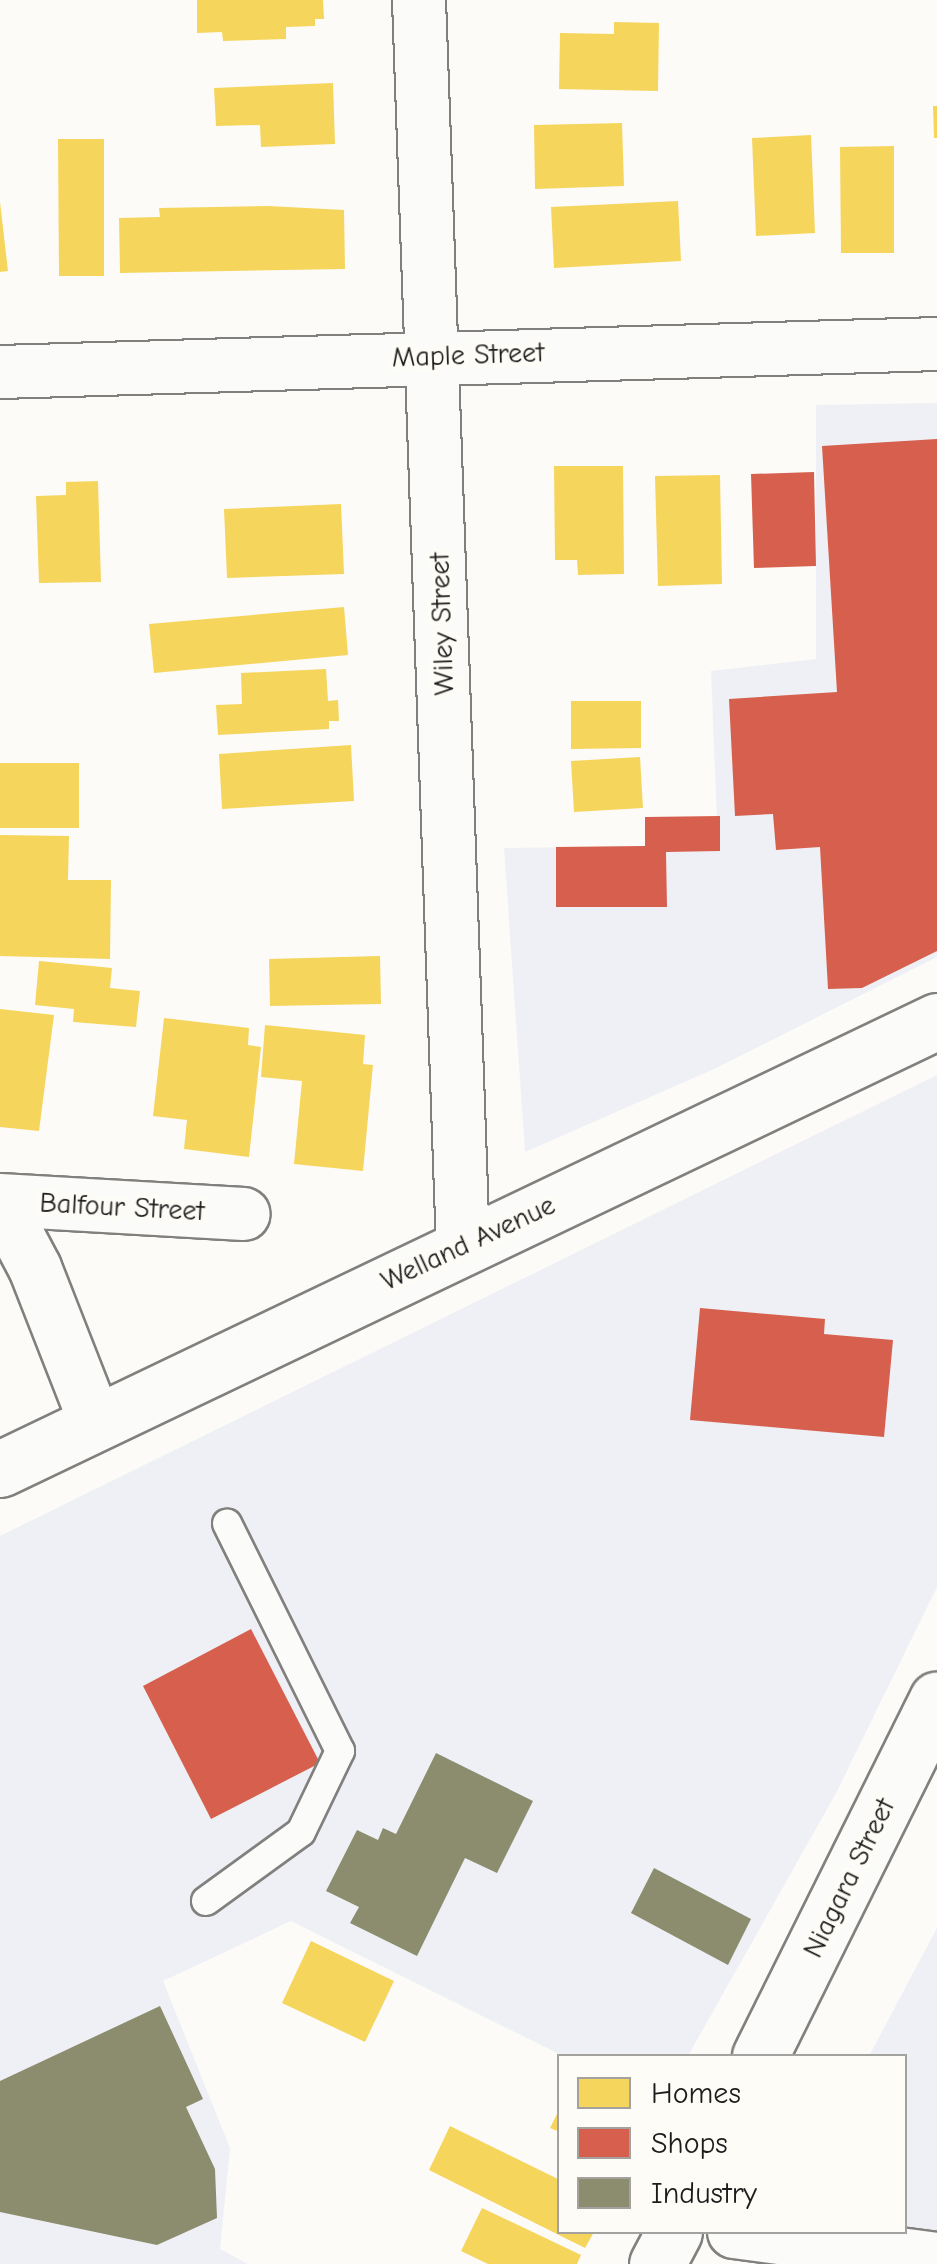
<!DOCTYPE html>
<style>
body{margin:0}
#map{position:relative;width:937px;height:2264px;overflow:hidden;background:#fcfbf8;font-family:"Comic Neue",sans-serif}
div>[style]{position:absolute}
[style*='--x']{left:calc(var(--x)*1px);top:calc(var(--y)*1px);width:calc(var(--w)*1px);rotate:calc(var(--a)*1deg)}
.built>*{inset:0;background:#eef0f5}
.homes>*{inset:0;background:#f6d55c}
.shops>*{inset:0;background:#d6604d}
.industry>*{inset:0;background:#8c8c6e}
.roads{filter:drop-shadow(2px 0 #81807f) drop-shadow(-2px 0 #81807f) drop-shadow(0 2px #81807f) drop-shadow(0 -2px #81807f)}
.service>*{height:28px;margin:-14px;padding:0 14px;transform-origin:14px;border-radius:14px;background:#fbfbf9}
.minor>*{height:52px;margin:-26px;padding:0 26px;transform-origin:26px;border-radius:26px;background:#fbfbf9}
.secondary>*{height:55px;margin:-27.5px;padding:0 27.5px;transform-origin:27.5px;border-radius:27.5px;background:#fbfbf9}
span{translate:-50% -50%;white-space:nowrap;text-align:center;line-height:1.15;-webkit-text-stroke:10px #fdfcf7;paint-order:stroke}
.street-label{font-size:28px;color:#1c1c1c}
.legend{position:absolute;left:557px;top:2054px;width:350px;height:180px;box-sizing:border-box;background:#fdfcf7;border:2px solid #a3a29f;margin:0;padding:12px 18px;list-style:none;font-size:30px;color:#1c1c1c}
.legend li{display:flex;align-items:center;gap:20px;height:50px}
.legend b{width:50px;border:2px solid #a3a29f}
</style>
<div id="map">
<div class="built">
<i style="clip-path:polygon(937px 403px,937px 957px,714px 1069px,525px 1152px,504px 848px,718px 845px,711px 671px,816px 659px,816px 405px)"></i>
<i style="clip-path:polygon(937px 1075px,937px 1587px,836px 1793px,688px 2056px,563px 2056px,291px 1921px,163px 1981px,230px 2148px,220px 2249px,248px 2264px,0 2264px,0 1536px)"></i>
<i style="clip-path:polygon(937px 1928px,937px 2264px,759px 2264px,776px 2232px,904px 2232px,904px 2056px,869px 2056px)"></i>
</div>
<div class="homes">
<i style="clip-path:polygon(197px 0,323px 0,324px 19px,315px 19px,315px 26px,286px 27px,286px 39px,223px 41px,222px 32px,197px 33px)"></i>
<i style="clip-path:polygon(614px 22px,659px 23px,658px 91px,559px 89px,560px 33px,614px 34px)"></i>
<i style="clip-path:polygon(333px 83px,335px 144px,261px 147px,260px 125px,216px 126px,214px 88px)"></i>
<i style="clip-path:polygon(933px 106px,937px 106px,937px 138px,934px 138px)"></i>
<i style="clip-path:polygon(622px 123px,624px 186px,535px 189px,534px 125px)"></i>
<i style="clip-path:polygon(811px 135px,815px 233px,756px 236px,752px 138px)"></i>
<i style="clip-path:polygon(58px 139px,104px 139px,104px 276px,59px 276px)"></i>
<i style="clip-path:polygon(894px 146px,894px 253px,841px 253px,840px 147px)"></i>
<i style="clip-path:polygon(678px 201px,681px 261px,554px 268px,551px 207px)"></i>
<i style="clip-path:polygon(0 202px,8px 271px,0 272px)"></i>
<i style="clip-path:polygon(268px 206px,344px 210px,345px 269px,120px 273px,119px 218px,160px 217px,159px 208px)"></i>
<i style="clip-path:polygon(554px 466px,623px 466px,624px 574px,578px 575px,577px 560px,555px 560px)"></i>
<i style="clip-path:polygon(720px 475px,722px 584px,658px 586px,655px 476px)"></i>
<i style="clip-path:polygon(98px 481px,101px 582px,39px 583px,36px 496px,66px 495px,66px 482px)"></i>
<i style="clip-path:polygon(341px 504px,344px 574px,227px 578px,224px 509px)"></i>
<i style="clip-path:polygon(344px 607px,348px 655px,154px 673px,149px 624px)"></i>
<i style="clip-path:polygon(326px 669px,328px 701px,338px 700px,339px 721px,329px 721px,329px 729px,218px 735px,216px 705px,242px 704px,241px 673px)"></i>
<i style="clip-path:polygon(571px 701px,641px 701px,641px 748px,571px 749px)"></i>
<i style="clip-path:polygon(351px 745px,354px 801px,222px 809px,219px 754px)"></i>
<i style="clip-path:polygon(640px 757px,643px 808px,574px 812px,571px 761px)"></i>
<i style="clip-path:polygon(0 763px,79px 763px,79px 828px,0 828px)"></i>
<i style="clip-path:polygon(0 835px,69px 836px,68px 880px,111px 880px,110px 959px,0 956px)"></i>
<i style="clip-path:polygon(380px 956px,381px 1004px,270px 1006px,269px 959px)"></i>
<i style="clip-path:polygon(39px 961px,112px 968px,110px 988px,140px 991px,136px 1027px,73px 1022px,74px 1009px,35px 1005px)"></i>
<i style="clip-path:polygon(0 1009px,54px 1015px,39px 1131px,0 1127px)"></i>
<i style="clip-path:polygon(164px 1018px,249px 1028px,248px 1045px,261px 1047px,249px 1157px,184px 1149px,187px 1120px,153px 1116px)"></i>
<i style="clip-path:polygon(265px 1025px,365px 1035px,363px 1064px,373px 1065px,363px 1171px,294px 1164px,302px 1081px,261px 1077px)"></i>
<i style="clip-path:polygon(311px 1941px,394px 1981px,365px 2042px,282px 2003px)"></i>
<i style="clip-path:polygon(560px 2108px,560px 2132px,550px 2128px)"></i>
<i style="clip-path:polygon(450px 2126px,560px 2180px,560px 2232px,594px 2232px,585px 2248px,429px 2170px)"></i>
<i style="clip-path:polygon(482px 2208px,581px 2255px,577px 2264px,488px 2264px,461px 2251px)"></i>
</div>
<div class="shops">
<i style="clip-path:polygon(937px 439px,937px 951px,862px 988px,828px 989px,820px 847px,776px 850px,773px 814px,735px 816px,729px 699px,837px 692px,822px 446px)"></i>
<i style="clip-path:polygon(814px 472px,816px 566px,754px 568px,751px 474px)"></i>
<i style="clip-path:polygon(720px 816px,720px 851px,666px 852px,667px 907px,556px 907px,556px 847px,645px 846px,645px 817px)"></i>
<i style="clip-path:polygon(700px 1308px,825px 1319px,824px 1334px,893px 1340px,884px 1437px,690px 1420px)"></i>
<i style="clip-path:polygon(251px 1629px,320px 1763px,211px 1819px,143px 1686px)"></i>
</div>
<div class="industry">
<i style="clip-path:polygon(436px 1753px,533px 1801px,497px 1873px,465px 1858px,417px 1956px,350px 1923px,359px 1907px,326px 1891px,357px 1830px,378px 1840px,383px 1828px,396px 1834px)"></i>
<i style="clip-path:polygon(654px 1868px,751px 1919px,728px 1965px,631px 1913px)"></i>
<i style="clip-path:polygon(160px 2006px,203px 2099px,186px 2107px,215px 2169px,217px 2218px,157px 2245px,0 2212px,0 2081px)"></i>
</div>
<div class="roads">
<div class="service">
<i style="--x:206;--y:1901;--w:117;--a:-36"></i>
<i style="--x:301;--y:1832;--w:90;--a:-64.3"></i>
<i style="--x:340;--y:1751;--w:254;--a:-116.4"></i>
</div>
<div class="minor">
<i style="--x:419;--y:0;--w:1249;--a:87.98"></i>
<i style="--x:0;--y:372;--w:937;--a:-1.71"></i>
<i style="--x:0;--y:1200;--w:244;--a:3.3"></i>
<i style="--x:0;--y:1202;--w:75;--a:62.1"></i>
<i style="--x:35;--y:1268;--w:168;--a:68.6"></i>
<i style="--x:734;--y:2232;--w:205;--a:7.6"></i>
</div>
<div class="secondary">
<i style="--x:0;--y:1469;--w:1039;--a:-25.55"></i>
<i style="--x:760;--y:2056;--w:398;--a:-63.6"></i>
<i style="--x:657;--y:2264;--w:36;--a:-62"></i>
</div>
</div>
<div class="street-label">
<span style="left:468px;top:355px;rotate:-2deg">Maple Street</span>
<span style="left:442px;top:624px;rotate:-92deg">Wiley Street</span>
<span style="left:122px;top:1207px;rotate:3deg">Balfour Street</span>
<span style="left:468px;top:1243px;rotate:-25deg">Welland Avenue</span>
<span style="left:849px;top:1878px;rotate:-64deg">Niagara Street</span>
</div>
<ul class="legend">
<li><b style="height:28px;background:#f6d55c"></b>Homes</li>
<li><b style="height:28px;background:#d6604d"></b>Shops</li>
<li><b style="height:28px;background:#8c8c6e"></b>Industry</li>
</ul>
</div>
